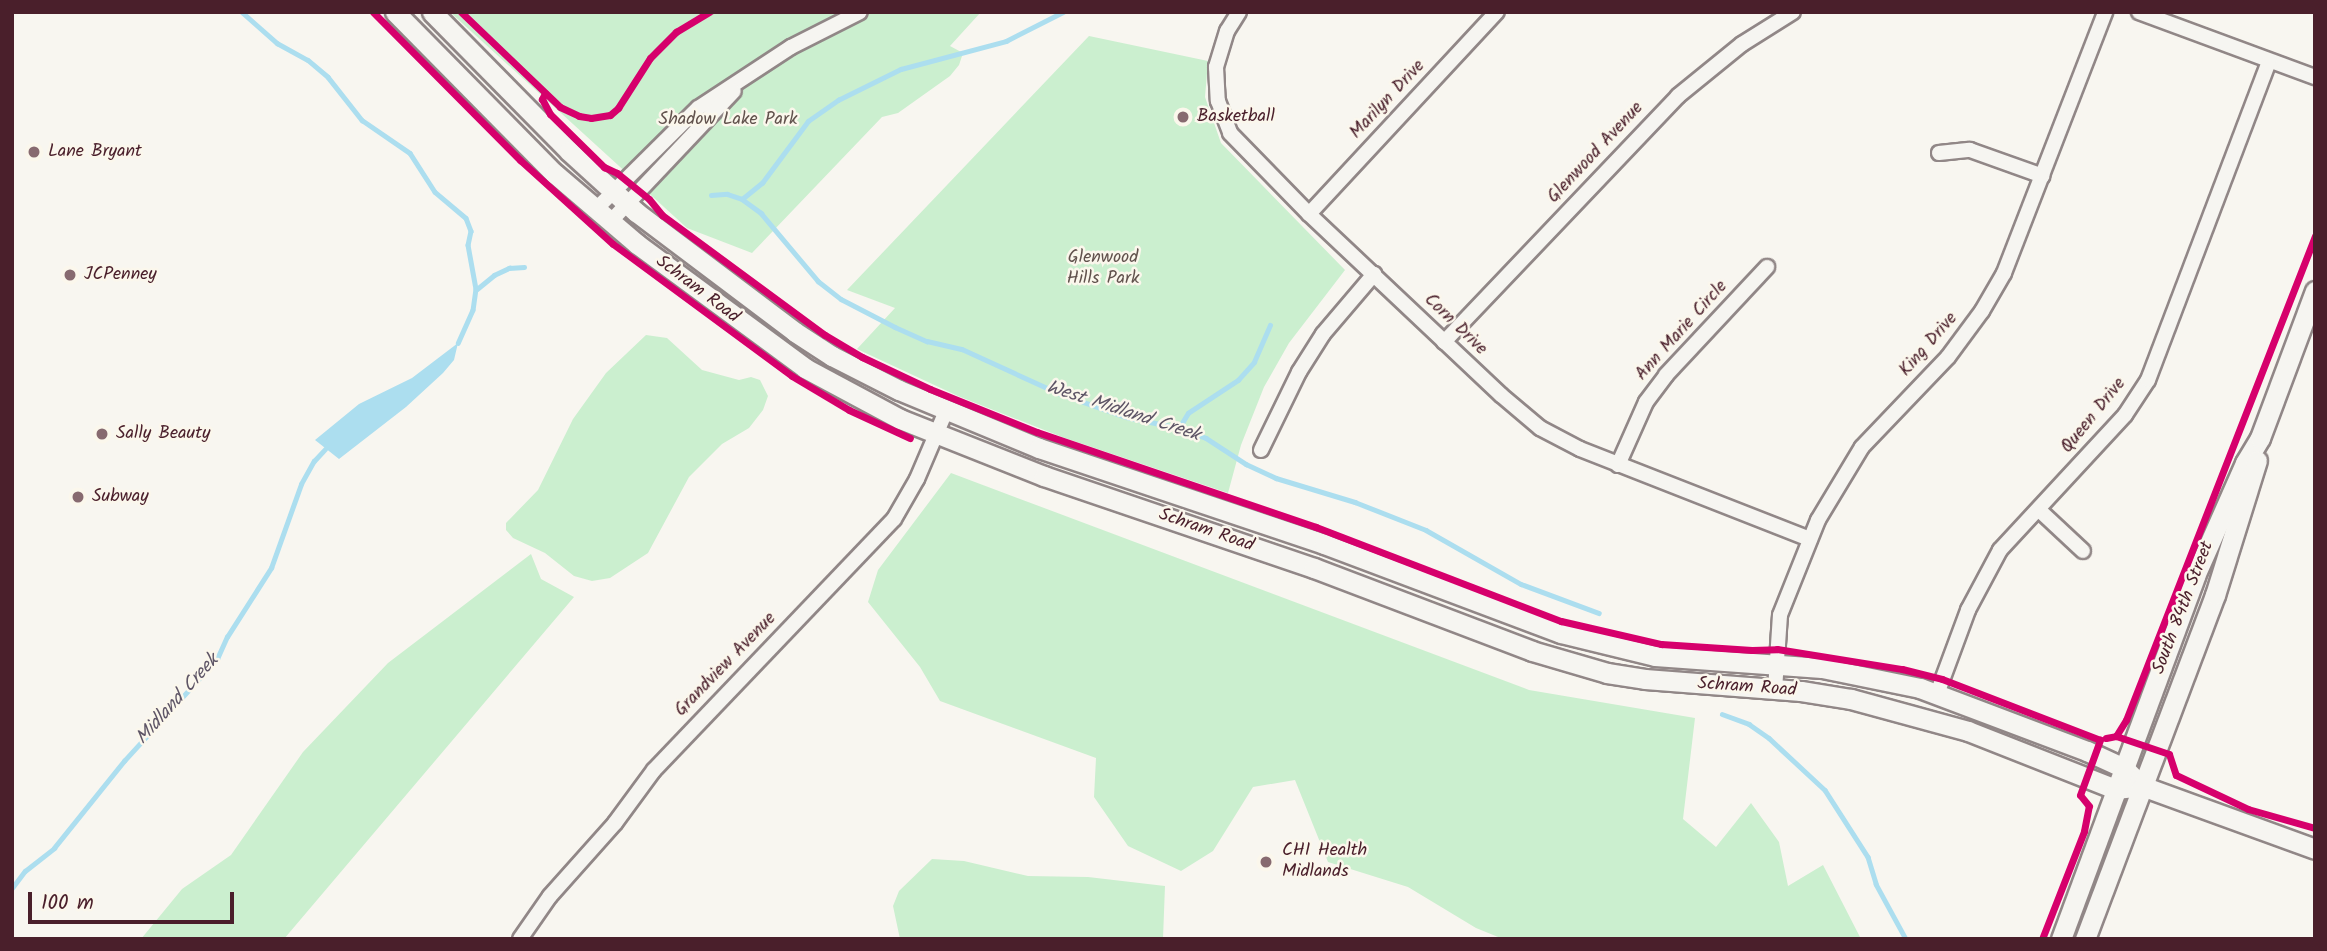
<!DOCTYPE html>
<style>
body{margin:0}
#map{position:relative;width:2327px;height:951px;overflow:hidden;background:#f8f6f0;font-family:Kalam,sans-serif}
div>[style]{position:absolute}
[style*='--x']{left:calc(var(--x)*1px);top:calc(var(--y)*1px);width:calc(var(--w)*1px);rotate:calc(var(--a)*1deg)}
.green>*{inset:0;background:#cbefcf}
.water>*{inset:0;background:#acdeef}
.stream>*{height:4.5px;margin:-2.25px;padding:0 2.25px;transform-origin:2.25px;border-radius:2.25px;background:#acdeef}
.roads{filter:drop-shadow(2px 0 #918787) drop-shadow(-2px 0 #918787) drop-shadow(0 2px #918787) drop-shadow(0 -2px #918787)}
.street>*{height:14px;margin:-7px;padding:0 7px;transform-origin:7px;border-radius:7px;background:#f6f5f1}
.secondary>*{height:19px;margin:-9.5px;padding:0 9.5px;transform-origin:9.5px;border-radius:9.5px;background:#f6f5f1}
.cycleway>*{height:7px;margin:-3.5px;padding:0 3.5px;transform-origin:3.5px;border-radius:3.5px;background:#d6006c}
.dots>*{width:19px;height:19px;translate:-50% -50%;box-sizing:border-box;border:4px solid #fbf7ec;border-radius:50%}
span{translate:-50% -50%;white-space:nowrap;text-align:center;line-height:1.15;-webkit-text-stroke:5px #fbf7ec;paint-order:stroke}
.street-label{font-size:18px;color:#4a1f2b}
.poi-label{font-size:18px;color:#4a1f2b}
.left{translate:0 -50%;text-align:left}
.park-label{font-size:18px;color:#61524d}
.water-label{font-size:19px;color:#5e5566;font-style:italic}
.frame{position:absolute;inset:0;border:14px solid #4a1f2b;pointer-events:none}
.scale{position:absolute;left:28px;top:892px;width:206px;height:32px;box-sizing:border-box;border:4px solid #4a1f2b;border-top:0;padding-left:9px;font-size:21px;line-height:24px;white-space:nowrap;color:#4a1f2b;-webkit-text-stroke:5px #fbf7ec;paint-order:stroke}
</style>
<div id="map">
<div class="green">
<i style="clip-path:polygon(450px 12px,981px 12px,950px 46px,963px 53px,959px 65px,950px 76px,898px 113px,882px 117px,752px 253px,687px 228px)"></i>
<i style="clip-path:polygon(1089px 36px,1208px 61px,1205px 97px,1221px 143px,1345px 270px,1289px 343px,1264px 387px,1241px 445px,1228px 493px,1062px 437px,958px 396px,857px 349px,895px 308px,847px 290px)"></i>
<i style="clip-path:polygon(646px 335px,667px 338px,702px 370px,739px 380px,751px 377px,760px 380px,768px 396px,763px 410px,749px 428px,722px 444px,689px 477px,648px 553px,610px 578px,592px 581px,574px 576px,545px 553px,513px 538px,506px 530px,506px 523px,538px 490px,573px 419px,606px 373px)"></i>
<i style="clip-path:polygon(951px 473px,1529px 690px,1695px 718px,1683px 819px,1716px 847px,1751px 803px,1779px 842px,1788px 886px,1823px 865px,1861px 939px,1503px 939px,1476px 928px,1408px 887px,1328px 862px,1295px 780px,1253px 787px,1213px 851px,1181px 871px,1128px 846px,1094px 797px,1096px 758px,940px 701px,920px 667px,868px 602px,878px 570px)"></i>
<i style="clip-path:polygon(531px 554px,541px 579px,574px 597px,284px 939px,141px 939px,182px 889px,231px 855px,303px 752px,388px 663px)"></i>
<i style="clip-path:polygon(932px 859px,964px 861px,1028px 876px,1088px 877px,1165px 886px,1163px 939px,900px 939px,893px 906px,899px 891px)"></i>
</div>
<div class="water">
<i style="clip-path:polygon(458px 343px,454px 360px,443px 373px,406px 407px,339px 459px,315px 440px,359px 404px,412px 378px)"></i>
</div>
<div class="stream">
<i style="--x:242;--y:12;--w:47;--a:41.5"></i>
<i style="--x:277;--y:43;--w:35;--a:29"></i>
<i style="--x:308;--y:60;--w:26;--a:40"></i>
<i style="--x:328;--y:77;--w:55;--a:51.7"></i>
<i style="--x:362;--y:120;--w:58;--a:34.5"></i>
<i style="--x:410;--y:153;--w:46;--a:57.3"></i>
<i style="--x:435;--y:192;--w:40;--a:40"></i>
<i style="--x:466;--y:218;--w:14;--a:69"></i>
<i style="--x:471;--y:231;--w:14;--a:102"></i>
<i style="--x:468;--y:245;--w:45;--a:79.7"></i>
<i style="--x:476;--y:289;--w:21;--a:98"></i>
<i style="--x:473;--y:310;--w:36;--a:114"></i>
<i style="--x:711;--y:195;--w:16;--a:-4"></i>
<i style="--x:727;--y:194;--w:16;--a:18"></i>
<i style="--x:742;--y:199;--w:24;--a:36"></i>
<i style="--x:761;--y:213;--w:89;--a:50"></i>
<i style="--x:818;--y:281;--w:29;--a:38"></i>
<i style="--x:841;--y:299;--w:61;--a:27.4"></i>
<i style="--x:895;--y:327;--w:35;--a:24"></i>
<i style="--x:927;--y:341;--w:36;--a:13"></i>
<i style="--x:962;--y:349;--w:106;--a:24.6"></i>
<i style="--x:1058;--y:393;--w:72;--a:19.4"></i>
<i style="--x:1126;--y:417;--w:54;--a:11.7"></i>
<i style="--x:1179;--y:428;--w:29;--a:20"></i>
<i style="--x:1206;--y:438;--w:48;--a:33"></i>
<i style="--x:1246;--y:464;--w:33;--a:25"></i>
<i style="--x:1276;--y:478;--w:83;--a:16.9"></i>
<i style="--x:1355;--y:502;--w:76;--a:21.5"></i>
<i style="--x:1426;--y:530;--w:109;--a:29.6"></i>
<i style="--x:1521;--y:584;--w:83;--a:20.4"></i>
<i style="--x:742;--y:199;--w:26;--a:-39"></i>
<i style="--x:762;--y:183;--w:77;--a:-53.4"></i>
<i style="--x:808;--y:121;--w:37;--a:-35"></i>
<i style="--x:838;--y:100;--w:70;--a:-26.2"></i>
<i style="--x:901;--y:69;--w:109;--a:-14.9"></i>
<i style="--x:1006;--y:41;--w:64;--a:-27"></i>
<i style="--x:477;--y:289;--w:22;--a:-39"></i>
<i style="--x:494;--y:275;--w:17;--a:-25"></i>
<i style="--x:509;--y:268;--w:15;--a:-4"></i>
<i style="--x:1179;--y:428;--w:17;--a:-59"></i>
<i style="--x:1188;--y:413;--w:60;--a:-33.4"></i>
<i style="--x:1238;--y:380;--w:24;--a:-48"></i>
<i style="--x:1254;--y:362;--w:40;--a:-66.6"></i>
<i style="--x:1722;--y:714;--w:29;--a:20"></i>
<i style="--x:1749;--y:724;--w:24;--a:35"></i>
<i style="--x:1769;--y:738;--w:76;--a:42.9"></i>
<i style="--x:1825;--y:790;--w:80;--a:57.3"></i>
<i style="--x:1868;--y:857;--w:28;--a:73"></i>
<i style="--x:1876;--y:884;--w:63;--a:61.4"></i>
<i style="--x:12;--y:888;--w:21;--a:-53"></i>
<i style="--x:25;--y:871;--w:37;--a:-38"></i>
<i style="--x:54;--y:848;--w:112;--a:-51.2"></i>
<i style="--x:124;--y:761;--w:138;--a:-47.6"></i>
<i style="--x:217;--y:659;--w:24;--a:-66"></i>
<i style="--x:227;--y:637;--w:82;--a:-57.5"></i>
<i style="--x:271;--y:568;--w:89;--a:-70.3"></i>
<i style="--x:301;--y:484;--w:26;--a:-61"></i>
<i style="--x:314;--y:461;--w:16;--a:-47"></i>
</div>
<div class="roads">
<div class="street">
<i style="--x:1239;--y:12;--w:22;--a:122"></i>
<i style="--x:1227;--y:31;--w:38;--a:107"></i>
<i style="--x:1216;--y:67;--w:34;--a:87"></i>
<i style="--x:1218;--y:101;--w:34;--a:69"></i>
<i style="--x:1230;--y:133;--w:113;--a:45.7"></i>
<i style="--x:1309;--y:214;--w:264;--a:43.3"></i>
<i style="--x:1501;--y:395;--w:51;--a:40.2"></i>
<i style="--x:1540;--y:428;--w:45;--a:27.7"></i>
<i style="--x:1580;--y:449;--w:247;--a:21.4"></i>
<i style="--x:2139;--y:12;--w:188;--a:20.3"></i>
<i style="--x:1939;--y:153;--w:31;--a:-6"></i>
<i style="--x:1970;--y:150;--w:77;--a:19.6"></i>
<i style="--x:595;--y:210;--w:145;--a:-44.7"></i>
<i style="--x:698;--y:108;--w:111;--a:-33.3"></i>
<i style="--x:791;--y:47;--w:77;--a:-26.9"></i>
<i style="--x:1309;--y:214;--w:276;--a:-47.1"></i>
<i style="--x:610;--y:222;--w:180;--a:-46.6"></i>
<i style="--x:1444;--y:342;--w:340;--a:-46.4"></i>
<i style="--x:1678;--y:96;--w:82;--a:-39.1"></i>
<i style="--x:1742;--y:44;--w:60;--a:-32.1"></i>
<i style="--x:1261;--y:450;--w:87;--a:-64"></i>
<i style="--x:1299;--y:372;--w:45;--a:-57.7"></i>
<i style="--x:1323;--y:334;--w:79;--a:-49.6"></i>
<i style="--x:1618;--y:465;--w:69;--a:-66"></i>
<i style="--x:1646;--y:402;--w:34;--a:-53"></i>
<i style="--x:1666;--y:375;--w:148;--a:-46.9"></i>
<i style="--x:2039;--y:510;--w:60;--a:43"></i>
<i style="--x:1775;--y:690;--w:75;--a:-86.2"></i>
<i style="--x:1780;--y:615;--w:102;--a:-68.2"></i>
<i style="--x:1818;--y:520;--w:85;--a:-58.9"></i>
<i style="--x:1862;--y:447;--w:124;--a:-46.3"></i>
<i style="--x:1948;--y:357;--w:57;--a:-53.5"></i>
<i style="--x:1982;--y:311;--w:44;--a:-59.9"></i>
<i style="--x:2004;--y:273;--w:280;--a:-68.8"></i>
<i style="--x:1937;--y:694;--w:90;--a:-69.7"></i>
<i style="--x:1968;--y:610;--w:68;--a:-61.9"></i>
<i style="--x:2000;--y:550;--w:184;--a:-47.2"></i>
<i style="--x:2125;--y:415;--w:42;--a:-56.7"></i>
<i style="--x:2148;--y:380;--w:341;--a:-69.2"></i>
<i style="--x:520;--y:939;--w:52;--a:-55.1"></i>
<i style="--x:550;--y:896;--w:98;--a:-48.3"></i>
<i style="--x:615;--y:823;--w:66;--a:-53.7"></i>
<i style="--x:654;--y:770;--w:347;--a:-46.3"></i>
<i style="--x:894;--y:519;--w:46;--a:-60.1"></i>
<i style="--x:917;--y:479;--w:74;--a:-66.9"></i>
</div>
<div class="secondary">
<i style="--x:395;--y:12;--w:228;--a:45.4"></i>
<i style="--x:555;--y:174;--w:108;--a:40.5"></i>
<i style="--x:637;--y:244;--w:209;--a:36.4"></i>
<i style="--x:805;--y:368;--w:108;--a:28.2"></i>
<i style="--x:900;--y:419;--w:155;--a:21.6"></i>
<i style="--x:1044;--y:476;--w:285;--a:18.8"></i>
<i style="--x:1314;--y:568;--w:233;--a:20.8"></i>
<i style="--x:1532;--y:651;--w:78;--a:16.3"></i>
<i style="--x:1607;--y:673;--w:38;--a:9"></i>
<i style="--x:1645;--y:679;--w:156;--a:4.4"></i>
<i style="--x:1801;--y:691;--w:51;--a:9.1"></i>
<i style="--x:1851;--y:699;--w:121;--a:15.3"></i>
<i style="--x:1968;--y:731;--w:158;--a:21.5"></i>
<i style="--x:2115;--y:789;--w:27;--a:-6"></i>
<i style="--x:432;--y:12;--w:195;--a:45.4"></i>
<i style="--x:569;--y:151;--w:91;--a:42.3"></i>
<i style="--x:636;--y:212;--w:199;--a:37"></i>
<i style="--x:795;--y:332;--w:44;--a:33"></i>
<i style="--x:832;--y:356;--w:75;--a:26.9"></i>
<i style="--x:899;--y:390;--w:152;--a:22.5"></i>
<i style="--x:1039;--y:448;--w:301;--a:18.6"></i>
<i style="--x:1324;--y:544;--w:253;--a:20.6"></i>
<i style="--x:1561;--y:633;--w:97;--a:13.7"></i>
<i style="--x:1655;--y:656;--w:167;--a:4.1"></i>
<i style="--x:1822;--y:668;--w:100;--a:11.5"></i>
<i style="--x:1920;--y:688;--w:178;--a:20.7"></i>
<i style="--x:2087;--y:751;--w:41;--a:24.7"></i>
<i style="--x:2124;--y:768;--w:25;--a:45"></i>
<i style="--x:2142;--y:786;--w:184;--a:20"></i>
<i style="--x:2061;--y:939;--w:387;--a:-69.7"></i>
<i style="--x:2195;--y:576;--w:124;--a:-66.1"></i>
<i style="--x:2245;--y:463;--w:29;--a:-59"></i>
<i style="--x:2260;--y:438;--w:157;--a:-69.5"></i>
<i style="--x:2085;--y:939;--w:368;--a:-69.3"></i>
<i style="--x:2215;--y:595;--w:141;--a:-72.7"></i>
</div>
</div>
<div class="cycleway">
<i style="--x:373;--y:12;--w:209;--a:45.2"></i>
<i style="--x:520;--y:160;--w:125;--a:42.1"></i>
<i style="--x:613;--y:244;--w:222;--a:36.4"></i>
<i style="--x:792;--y:376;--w:66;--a:30.8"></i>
<i style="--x:849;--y:410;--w:67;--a:24.7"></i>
<i style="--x:461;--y:12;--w:137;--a:43.8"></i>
<i style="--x:560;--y:107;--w:21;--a:25"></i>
<i style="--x:579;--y:116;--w:12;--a:9"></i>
<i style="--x:591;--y:118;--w:19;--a:-9"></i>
<i style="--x:610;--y:115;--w:11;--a:-41"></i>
<i style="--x:618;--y:108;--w:59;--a:-57.4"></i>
<i style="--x:650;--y:58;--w:37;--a:-45"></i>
<i style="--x:676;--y:32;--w:39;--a:-31"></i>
<i style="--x:545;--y:93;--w:7;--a:117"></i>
<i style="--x:542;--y:99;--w:17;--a:62"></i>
<i style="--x:550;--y:114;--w:76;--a:44.5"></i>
<i style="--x:604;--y:167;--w:14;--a:25"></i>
<i style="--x:617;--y:173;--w:41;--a:39.1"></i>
<i style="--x:649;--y:199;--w:21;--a:51"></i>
<i style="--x:662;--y:215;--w:202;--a:36.4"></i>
<i style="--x:825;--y:335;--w:43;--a:30.7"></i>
<i style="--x:862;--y:357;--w:75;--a:25.2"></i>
<i style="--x:930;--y:389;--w:115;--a:21.9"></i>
<i style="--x:1037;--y:432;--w:295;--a:18.8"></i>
<i style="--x:1316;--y:527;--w:262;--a:21"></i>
<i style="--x:1561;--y:621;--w:103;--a:13"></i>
<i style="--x:1661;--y:644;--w:91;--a:3.8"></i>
<i style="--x:1752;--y:650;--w:25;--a:-2"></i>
<i style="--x:1777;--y:649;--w:127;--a:9.1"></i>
<i style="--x:1902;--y:669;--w:41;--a:14"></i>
<i style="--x:1942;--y:679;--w:169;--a:21.1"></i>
<i style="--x:2116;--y:736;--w:19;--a:-58"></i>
<i style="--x:2126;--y:720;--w:520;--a:-68.67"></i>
<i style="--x:2106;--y:738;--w:10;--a:-11"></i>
<i style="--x:2116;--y:736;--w:56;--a:18.8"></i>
<i style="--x:2169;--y:754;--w:22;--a:72"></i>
<i style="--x:2176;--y:775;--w:80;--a:25.3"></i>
<i style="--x:2248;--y:809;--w:70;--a:15.8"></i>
<i style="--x:2042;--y:939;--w:116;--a:-68.7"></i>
<i style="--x:2084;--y:831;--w:25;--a:-79"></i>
<i style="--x:2089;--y:806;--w:14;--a:-129"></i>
<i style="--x:2080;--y:795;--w:59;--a:-70"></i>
</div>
<div class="dots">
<i style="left:1183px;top:117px;background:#876a70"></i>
<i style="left:34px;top:152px;background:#876a70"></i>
<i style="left:70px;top:275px;background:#876a70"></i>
<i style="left:102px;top:434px;background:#876a70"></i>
<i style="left:78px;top:497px;background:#876a70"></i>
<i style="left:1266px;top:862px;background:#876a70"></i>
</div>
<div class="street-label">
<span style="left:1388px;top:100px;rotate:-47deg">Marilyn Drive</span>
<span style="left:1596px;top:153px;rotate:-47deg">Glenwood Avenue</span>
<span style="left:697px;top:290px;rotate:37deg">Schram Road</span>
<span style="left:1455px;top:325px;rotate:44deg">Corn Drive</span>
<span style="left:1682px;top:331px;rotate:-48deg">Ann Marie Circle</span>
<span style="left:1929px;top:345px;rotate:-49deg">King Drive</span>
<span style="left:2094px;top:416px;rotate:-51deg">Queen Drive</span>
<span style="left:1206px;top:531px;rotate:19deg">Schram Road</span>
<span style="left:2184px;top:608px;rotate:-69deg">South 84th Street</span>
<span style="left:726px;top:665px;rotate:-46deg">Grandview Avenue</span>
<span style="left:1747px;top:688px;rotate:4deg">Schram Road</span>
</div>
<div class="poi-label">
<span class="left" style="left:1197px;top:117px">Basketball</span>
<span class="left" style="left:48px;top:152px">Lane Bryant</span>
<span class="left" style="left:84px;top:275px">JCPenney</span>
<span class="left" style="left:116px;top:434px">Sally Beauty</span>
<span class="left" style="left:92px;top:497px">Subway</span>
<span class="left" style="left:1282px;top:862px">CHI Health<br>Midlands</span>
</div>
<div class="park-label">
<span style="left:728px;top:120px">Shadow Lake Park</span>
<span style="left:1103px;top:269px">Glenwood<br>Hills Park</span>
</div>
<div class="water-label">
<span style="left:1123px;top:412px;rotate:18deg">West Midland Creek</span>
<span style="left:178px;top:700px;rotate:-48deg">Midland Creek</span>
</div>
<div class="frame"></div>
<div class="scale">100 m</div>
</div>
